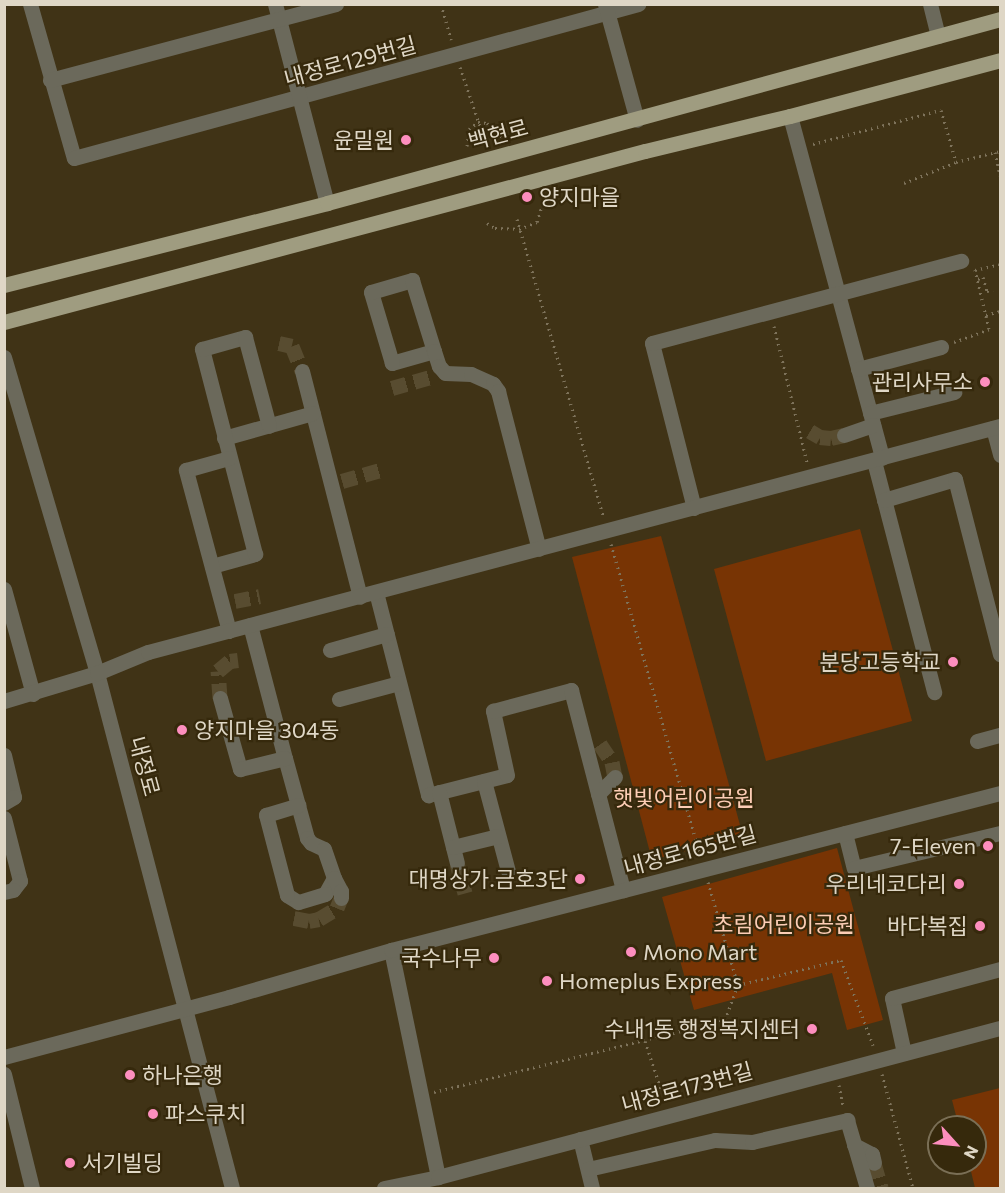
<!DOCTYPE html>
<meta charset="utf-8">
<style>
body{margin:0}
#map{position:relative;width:1005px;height:1193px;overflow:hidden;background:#403316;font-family:Commissioner,"Noto Sans KR",sans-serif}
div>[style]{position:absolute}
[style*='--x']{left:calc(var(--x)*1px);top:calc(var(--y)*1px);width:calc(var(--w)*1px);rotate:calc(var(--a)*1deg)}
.green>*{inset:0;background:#783404}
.minor-tunnel>*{height:15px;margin-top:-7.5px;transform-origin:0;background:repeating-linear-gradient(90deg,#584c30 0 15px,transparent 0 23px)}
.path>*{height:3px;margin-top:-1.5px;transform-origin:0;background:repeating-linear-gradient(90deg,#7e735b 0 1.5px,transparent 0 6px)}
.minor>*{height:15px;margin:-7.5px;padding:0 7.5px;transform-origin:7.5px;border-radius:7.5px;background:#6b695b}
.major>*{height:15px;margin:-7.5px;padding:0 7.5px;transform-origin:7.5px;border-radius:7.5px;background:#9f9c80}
.dots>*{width:16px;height:16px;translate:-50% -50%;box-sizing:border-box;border:3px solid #36290c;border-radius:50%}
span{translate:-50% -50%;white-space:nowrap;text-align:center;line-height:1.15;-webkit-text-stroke:4.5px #36290c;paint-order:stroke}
.street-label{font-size:22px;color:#dfd7c6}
.poi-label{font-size:22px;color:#dfd7c6}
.right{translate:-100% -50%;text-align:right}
.left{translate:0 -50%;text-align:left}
.park-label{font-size:22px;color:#fdcdb5}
.frame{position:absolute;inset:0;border:6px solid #dfd7c6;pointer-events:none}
.north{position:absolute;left:927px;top:1115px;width:60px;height:60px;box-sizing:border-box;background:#36290c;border:2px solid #7a6f56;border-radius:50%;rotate:117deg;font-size:16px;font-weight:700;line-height:24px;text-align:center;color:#dfd7c6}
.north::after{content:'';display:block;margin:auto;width:21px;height:27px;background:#fd8ebe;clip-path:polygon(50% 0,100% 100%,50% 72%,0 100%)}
</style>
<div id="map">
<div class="green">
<i style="clip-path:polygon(860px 529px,912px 721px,766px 761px,714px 569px)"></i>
<i style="clip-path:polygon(661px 536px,743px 836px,652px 860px,572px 557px)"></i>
<i style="clip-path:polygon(837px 848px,883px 1020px,847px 1030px,832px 973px,694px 1010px,662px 897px)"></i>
<i style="clip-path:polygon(1000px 1088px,1000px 1188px,975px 1188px,969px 1163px,975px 1163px,975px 1127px,959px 1127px,952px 1100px)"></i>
</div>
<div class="minor-tunnel">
<i style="--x:279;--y:343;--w:13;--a:13"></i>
<i style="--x:292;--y:346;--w:27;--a:68"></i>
<i style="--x:392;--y:388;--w:41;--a:-15.8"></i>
<i style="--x:810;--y:431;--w:12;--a:31"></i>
<i style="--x:820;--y:437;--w:11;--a:5"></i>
<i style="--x:831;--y:438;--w:13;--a:-13"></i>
<i style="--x:342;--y:481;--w:40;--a:-16"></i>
<i style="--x:235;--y:601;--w:25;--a:-11"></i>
<i style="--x:220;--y:698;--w:27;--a:-94"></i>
<i style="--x:218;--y:671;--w:16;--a:-40"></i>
<i style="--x:230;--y:661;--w:8;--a:-7"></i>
<i style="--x:600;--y:744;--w:22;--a:56"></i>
<i style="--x:612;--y:762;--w:15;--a:79"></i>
<i style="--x:457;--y:863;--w:31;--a:75"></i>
<i style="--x:294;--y:918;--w:15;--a:11"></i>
<i style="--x:309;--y:921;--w:10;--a:-11"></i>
<i style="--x:319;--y:919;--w:21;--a:-31"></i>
<i style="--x:337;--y:908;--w:11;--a:-68"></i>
<i style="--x:874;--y:1163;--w:26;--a:74"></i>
</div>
<div class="path">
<i style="--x:441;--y:4;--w:37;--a:74"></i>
<i style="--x:460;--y:67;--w:65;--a:71.3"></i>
<i style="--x:813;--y:144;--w:132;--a:-14.9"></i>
<i style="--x:941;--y:110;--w:54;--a:73.9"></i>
<i style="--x:956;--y:162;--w:45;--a:-14"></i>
<i style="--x:467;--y:146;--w:17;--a:-83"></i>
<i style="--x:469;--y:129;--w:11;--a:-38"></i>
<i style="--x:478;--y:122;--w:9;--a:6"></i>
<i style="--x:487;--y:123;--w:21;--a:43"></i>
<i style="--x:995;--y:152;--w:24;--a:78"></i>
<i style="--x:904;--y:183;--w:56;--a:-22"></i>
<i style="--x:517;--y:219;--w:308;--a:73.8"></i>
<i style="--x:487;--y:223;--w:9;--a:32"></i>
<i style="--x:495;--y:228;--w:24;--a:2"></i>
<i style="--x:519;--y:229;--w:19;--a:-21"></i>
<i style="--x:537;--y:222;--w:14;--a:-73"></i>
<i style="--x:978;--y:279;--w:5;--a:-22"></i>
<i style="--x:983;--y:277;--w:15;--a:74"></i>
<i style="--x:987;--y:291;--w:6;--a:-9"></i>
<i style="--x:986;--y:315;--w:15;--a:-16"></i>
<i style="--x:774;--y:326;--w:140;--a:76.4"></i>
<i style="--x:954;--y:342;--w:37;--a:-20"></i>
<i style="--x:989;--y:329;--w:61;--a:-103.3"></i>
<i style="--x:975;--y:270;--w:26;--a:-13"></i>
<i style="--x:611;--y:544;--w:323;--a:74"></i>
<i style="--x:708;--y:882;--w:107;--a:73.8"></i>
<i style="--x:738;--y:985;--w:106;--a:-13.6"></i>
<i style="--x:841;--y:960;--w:91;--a:69.4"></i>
<i style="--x:715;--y:1023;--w:12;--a:70"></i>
<i style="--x:645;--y:1041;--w:54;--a:71.6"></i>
<i style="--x:882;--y:1074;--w:118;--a:74.8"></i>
<i style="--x:839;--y:1085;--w:20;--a:79"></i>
<i style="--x:434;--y:1092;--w:300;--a:-13.9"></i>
<i style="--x:725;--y:1020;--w:37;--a:-70"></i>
</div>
<div class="minor">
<i style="--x:30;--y:4;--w:160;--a:74.1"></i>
<i style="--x:74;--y:158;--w:585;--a:-15.27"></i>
<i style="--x:275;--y:4;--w:206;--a:75.4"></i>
<i style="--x:605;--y:4;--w:120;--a:74.6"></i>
<i style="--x:930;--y:4;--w:33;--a:76"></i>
<i style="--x:50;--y:80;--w:296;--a:-14.9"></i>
<i style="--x:790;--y:116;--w:354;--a:74.9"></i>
<i style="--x:434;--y:351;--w:44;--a:164.1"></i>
<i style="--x:392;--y:363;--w:74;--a:-106.5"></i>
<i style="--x:371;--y:292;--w:43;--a:-16.3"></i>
<i style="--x:412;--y:280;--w:74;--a:72.8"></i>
<i style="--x:434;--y:351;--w:16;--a:72"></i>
<i style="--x:439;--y:366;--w:9;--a:49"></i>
<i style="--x:445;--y:373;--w:26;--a:2"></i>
<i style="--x:471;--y:374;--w:24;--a:24"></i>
<i style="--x:493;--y:384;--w:9;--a:54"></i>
<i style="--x:498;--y:391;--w:163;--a:75.5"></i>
<i style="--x:4;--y:357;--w:329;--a:73.6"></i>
<i style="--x:97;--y:673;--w:532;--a:75.31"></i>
<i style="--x:858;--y:369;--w:86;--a:-14.8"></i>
<i style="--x:302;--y:371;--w:233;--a:75.6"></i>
<i style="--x:870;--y:413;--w:87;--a:-14"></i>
<i style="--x:993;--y:428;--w:28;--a:75"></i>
<i style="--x:844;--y:435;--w:31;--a:-19"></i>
<i style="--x:224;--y:438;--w:92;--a:-15.7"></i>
<i style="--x:874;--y:461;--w:239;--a:75.4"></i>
<i style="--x:884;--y:500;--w:74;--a:-16.5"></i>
<i style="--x:955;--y:479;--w:181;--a:75.6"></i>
<i style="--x:694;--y:508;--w:170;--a:-104.3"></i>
<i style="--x:652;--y:343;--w:320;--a:-14.9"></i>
<i style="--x:212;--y:566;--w:45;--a:-15.6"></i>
<i style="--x:255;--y:554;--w:212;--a:-104.5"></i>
<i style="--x:202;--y:349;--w:45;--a:-15.6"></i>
<i style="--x:245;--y:337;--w:92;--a:74.9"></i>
<i style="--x:4;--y:589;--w:109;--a:74.6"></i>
<i style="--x:376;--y:592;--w:210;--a:75.6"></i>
<i style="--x:428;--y:795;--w:81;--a:-14.2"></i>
<i style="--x:507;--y:775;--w:66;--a:-102.3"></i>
<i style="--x:493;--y:711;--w:81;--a:-15.1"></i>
<i style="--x:571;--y:690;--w:207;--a:75.4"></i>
<i style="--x:250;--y:625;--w:138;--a:75.3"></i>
<i style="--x:285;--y:758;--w:83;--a:74.6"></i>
<i style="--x:307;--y:838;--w:6;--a:51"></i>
<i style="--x:311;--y:843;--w:14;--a:25"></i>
<i style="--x:324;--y:849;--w:31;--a:71"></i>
<i style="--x:334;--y:878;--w:18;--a:119"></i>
<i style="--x:325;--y:894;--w:28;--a:163"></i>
<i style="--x:298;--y:902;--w:13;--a:-148"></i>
<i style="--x:287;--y:895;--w:83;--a:-104.7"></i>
<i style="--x:266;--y:815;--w:34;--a:-17"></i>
<i style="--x:229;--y:631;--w:167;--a:-105"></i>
<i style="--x:186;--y:470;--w:45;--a:-15.6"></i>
<i style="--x:330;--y:650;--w:59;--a:-15.7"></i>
<i style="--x:220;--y:698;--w:74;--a:74.3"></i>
<i style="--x:240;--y:769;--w:46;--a:-13.7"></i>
<i style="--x:339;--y:699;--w:62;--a:-14.9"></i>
<i style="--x:4;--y:701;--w:97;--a:-16.8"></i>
<i style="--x:97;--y:673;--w:55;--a:-22.4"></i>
<i style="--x:148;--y:652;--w:881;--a:-14.86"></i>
<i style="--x:977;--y:741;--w:24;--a:-15"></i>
<i style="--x:4;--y:755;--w:43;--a:76.6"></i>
<i style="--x:14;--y:797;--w:12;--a:149"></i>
<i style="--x:484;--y:781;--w:93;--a:75.1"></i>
<i style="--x:439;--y:792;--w:73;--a:75.8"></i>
<i style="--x:598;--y:794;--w:24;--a:-45"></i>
<i style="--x:4;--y:818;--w:65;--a:75.7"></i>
<i style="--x:20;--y:881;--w:11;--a:128"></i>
<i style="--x:13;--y:890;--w:9;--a:167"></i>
<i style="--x:845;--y:833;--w:36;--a:76"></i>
<i style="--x:854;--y:868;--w:150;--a:-13.5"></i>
<i style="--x:453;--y:847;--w:46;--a:-13.7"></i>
<i style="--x:334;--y:878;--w:15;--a:62"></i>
<i style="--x:341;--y:891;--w:7;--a:90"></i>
<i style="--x:391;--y:950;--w:232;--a:78.3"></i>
<i style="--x:904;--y:1053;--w:56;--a:-102.3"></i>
<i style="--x:892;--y:998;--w:112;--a:-15"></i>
<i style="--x:4;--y:1057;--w:233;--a:-14.9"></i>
<i style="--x:229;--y:997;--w:169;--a:-16.2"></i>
<i style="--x:391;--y:950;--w:629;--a:-14.46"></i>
<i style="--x:4;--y:1074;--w:117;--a:76.2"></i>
<i style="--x:580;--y:1139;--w:50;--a:76.2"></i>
<i style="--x:854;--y:1145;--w:20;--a:27"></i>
<i style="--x:872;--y:1154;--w:9;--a:77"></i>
<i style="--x:588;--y:1169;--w:130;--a:-12.9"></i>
<i style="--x:715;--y:1140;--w:37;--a:3"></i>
<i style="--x:752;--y:1142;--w:98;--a:-13"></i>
<i style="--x:847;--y:1120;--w:71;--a:73.6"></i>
<i style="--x:384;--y:1188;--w:55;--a:-11.5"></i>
<i style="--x:438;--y:1177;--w:581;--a:-14.85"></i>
</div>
<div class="major">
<i style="--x:4;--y:285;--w:333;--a:-14.2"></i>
<i style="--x:327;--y:203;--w:698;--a:-15.29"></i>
<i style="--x:4;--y:322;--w:663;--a:-14.94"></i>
<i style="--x:645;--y:151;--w:149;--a:-13.6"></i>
<i style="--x:790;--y:116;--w:217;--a:-14.9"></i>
</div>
<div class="dots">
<i style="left:406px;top:140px;background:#fd8ebe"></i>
<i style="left:527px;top:197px;background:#fd8ebe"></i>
<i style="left:985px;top:382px;background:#fd8ebe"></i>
<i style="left:953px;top:662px;background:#fd8ebe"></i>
<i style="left:182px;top:730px;background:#fd8ebe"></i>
<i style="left:988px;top:846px;background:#fd8ebe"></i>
<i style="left:580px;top:879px;background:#fd8ebe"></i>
<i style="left:959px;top:884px;background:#fd8ebe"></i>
<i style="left:980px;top:926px;background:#fd8ebe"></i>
<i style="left:631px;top:952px;background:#fd8ebe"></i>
<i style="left:494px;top:958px;background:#fd8ebe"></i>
<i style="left:547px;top:981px;background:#fd8ebe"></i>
<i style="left:812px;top:1029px;background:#fd8ebe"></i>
<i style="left:130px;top:1075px;background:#fd8ebe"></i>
<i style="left:153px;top:1114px;background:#fd8ebe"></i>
<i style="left:70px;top:1163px;background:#fd8ebe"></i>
</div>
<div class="street-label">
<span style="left:350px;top:61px;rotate:-15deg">내정로129번길</span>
<span style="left:498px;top:134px;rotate:-15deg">백현로</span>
<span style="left:145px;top:766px;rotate:75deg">내정로</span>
<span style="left:690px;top:850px;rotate:-15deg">내정로165번길</span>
<span style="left:687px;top:1087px;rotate:-15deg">내정로173번길</span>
</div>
<div class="poi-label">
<span class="right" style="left:394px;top:140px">윤밀원</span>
<span class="left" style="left:539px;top:197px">양지마을</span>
<span class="right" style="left:973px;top:382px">관리사무소</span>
<span class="right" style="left:941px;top:662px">분당고등학교</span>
<span class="left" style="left:194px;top:730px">양지마을 304동</span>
<span class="right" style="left:976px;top:846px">7-Eleven</span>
<span class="right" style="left:568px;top:879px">대명상가.금호3단</span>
<span class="right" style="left:947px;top:884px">우리네코다리</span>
<span class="right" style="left:968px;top:926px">바다복집</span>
<span class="left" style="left:643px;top:952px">Mono Mart</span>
<span class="right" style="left:482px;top:958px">국수나무</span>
<span class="left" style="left:559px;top:981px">Homeplus Express</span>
<span class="right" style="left:800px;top:1029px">수내1동 행정복지센터</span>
<span class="left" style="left:142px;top:1075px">하나은행</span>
<span class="left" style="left:165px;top:1114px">파스쿠치</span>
<span class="left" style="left:82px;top:1163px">서기빌딩</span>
</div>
<div class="park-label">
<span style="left:684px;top:798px">햇빛어린이공원</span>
<span style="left:784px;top:924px">초림어린이공원</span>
</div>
<div class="frame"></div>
<div class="north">N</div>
</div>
